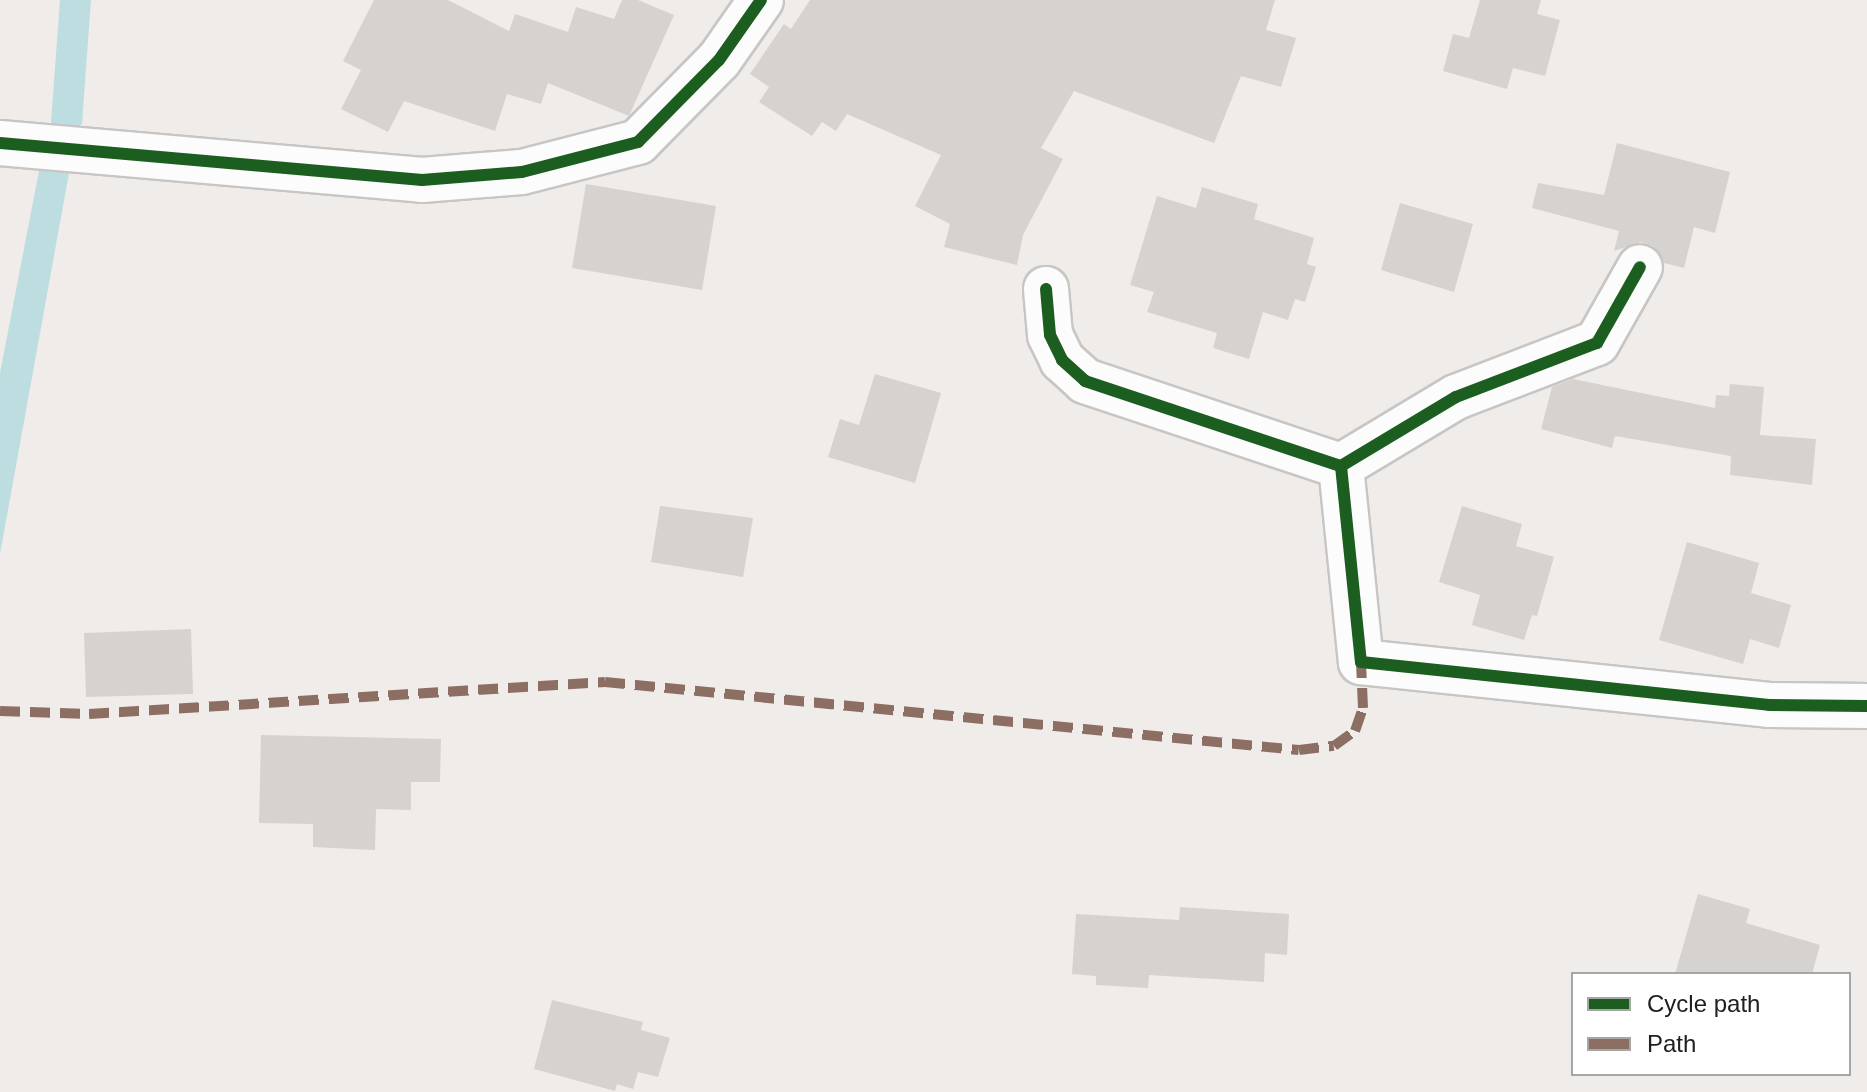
<!DOCTYPE html>
<style>
body{margin:0}
#map{position:relative;width:1867px;height:1092px;overflow:hidden;background:#efece9;font-family:Arial,sans-serif}
div>[style]{position:absolute}
[style*='--x']{left:calc(var(--x)*1px);top:calc(var(--y)*1px);width:calc(var(--w)*1px);rotate:calc(var(--a)*1deg)}
.water>*{inset:0;background:#bddde1}
.building>*{inset:0;background:#d6d2d0}
.roads{filter:drop-shadow(2px 0 #c7c6c5) drop-shadow(-2px 0 #c7c6c5) drop-shadow(0 2px #c7c6c5) drop-shadow(0 -2px #c7c6c5)}
.minor>*{height:44px;margin:-22px;padding:0 22px;transform-origin:22px;border-radius:22px;background:#fdfcfc}
.quiet>*{height:10px;margin-top:-5px;transform-origin:0;background:repeating-linear-gradient(90deg,#8d6e63 0 20px,transparent 0 30px)}
.cycleway>*{height:12px;margin:-6px;padding:0 6px;transform-origin:6px;border-radius:6px;background:#1b5e20}
span{translate:-50% -50%;white-space:nowrap;text-align:center;line-height:1.15;-webkit-text-stroke:6px #fff;paint-order:stroke}
.legend{position:absolute;left:1571px;top:972px;width:280px;height:104px;box-sizing:border-box;background:#fff;border:2px solid #a6a6a6;margin:0;padding:10px 14px;list-style:none;font-size:24px;color:#202020}
.legend li{display:flex;align-items:center;gap:16px;height:40px}
.legend b{width:40px;border:2px solid #a6a6a6}
</style>
<div id="map">
<div class="water">
<i style="clip-path:polygon(60px 0,91px 0,82px 123px,74px 133px,58px 131px,51px 122px)"></i>
<i style="clip-path:polygon(47px 165px,69px 173px,0 554px,0 373px,39px 171px)"></i>
</div>
<div class="building">
<i style="clip-path:polygon(374px 0,448px 0,509px 31px,515px 14px,568px 32px,576px 7px,614px 19px,622px 0,638px 0,674px 15px,629px 116px,548px 83px,541px 104px,507px 94px,495px 131px,404px 101px,388px 132px,341px 109px,361px 70px,343px 61px)"></i>
<i style="clip-path:polygon(810px 0,1275px 0,1266px 30px,1296px 38px,1281px 87px,1241px 76px,1214px 143px,1074px 91px,1041px 148px,1063px 159px,1023px 235px,1017px 265px,944px 247px,950px 224px,915px 206px,941px 155px,847px 114px,836px 131px,822px 122px,812px 136px,759px 102px,769px 87px,750px 74px,784px 24px,791px 29px)"></i>
<i style="clip-path:polygon(1480px 0,1541px 0,1537px 14px,1560px 20px,1545px 76px,1513px 68px,1507px 89px,1443px 71px,1453px 34px,1469px 38px)"></i>
<i style="clip-path:polygon(1617px 143px,1730px 172px,1715px 233px,1694px 227px,1684px 268px,1664px 263px,1653px 246px,1641px 242px,1614px 251px,1619px 231px,1532px 208px,1538px 183px,1604px 195px)"></i>
<i style="clip-path:polygon(586px 184px,716px 206px,702px 290px,572px 268px)"></i>
<i style="clip-path:polygon(1202px 187px,1258px 204px,1254px 219px,1314px 238px,1307px 264px,1316px 267px,1305px 302px,1295px 299px,1288px 320px,1263px 312px,1249px 359px,1213px 348px,1217px 333px,1147px 312px,1154px 292px,1130px 285px,1157px 196px,1196px 208px)"></i>
<i style="clip-path:polygon(1400px 203px,1473px 224px,1454px 292px,1381px 270px)"></i>
<i style="clip-path:polygon(875px 374px,941px 393px,915px 483px,828px 457px,840px 419px,859px 425px)"></i>
<i style="clip-path:polygon(1573px 379px,1715px 408px,1716px 395px,1729px 396px,1730px 384px,1764px 387px,1760px 435px,1816px 439px,1812px 485px,1730px 475px,1731px 456px,1615px 436px,1612px 448px,1541px 429px,1552px 387px)"></i>
<i style="clip-path:polygon(660px 506px,753px 518px,743px 577px,651px 562px)"></i>
<i style="clip-path:polygon(1462px 506px,1522px 524px,1516px 546px,1554px 557px,1537px 616px,1532px 615px,1524px 640px,1472px 625px,1480px 595px,1439px 582px)"></i>
<i style="clip-path:polygon(1687px 542px,1759px 563px,1751px 593px,1791px 605px,1779px 648px,1750px 639px,1743px 664px,1659px 640px)"></i>
<i style="clip-path:polygon(191px 629px,193px 694px,86px 697px,84px 633px)"></i>
<i style="clip-path:polygon(261px 735px,441px 739px,440px 782px,411px 782px,411px 810px,376px 809px,375px 850px,313px 847px,313px 824px,259px 823px)"></i>
<i style="clip-path:polygon(1698px 894px,1750px 909px,1746px 923px,1820px 945px,1812px 974px,1675px 974px)"></i>
<i style="clip-path:polygon(1180px 907px,1289px 914px,1287px 955px,1265px 953px,1264px 982px,1149px 975px,1148px 988px,1096px 985px,1096px 976px,1072px 974px,1076px 914px,1179px 920px)"></i>
<i style="clip-path:polygon(552px 1000px,643px 1022px,641px 1030px,670px 1038px,658px 1077px,638px 1072px,633px 1089px,617px 1084px,615px 1091px,534px 1069px)"></i>
</div>
<div class="roads">
<div class="minor">
<i style="--x:0;--y:143;--w:424;--a:5"></i>
<i style="--x:422;--y:180;--w:100;--a:-4.6"></i>
<i style="--x:522;--y:172;--w:120;--a:-14.5"></i>
<i style="--x:638;--y:142;--w:115;--a:-45.4"></i>
<i style="--x:719;--y:60;--w:73;--a:-55"></i>
<i style="--x:1046;--y:289;--w:46;--a:85"></i>
<i style="--x:1050;--y:335;--w:28;--a:64"></i>
<i style="--x:1062;--y:360;--w:31;--a:42"></i>
<i style="--x:1085;--y:381;--w:270;--a:18.4"></i>
<i style="--x:1341;--y:466;--w:134;--a:-31"></i>
<i style="--x:1456;--y:397;--w:151;--a:-21"></i>
<i style="--x:1597;--y:343;--w:87;--a:-60.5"></i>
<i style="--x:1341;--y:466;--w:197;--a:84.2"></i>
<i style="--x:1361;--y:662;--w:410;--a:6"></i>
<i style="--x:1769;--y:705;--w:98;--a:0.6"></i>
</div>
</div>
<div class="quiet">
<i style="--x:0;--y:711;--w:89;--a:1.9"></i>
<i style="--x:89;--y:714;--w:517;--a:-3.55"></i>
<i style="--x:605;--y:682;--w:697;--a:5.6"></i>
<i style="--x:1299;--y:750;--w:35;--a:-7"></i>
<i style="--x:1334;--y:746;--w:26;--a:-36"></i>
<i style="--x:1355;--y:731;--w:24;--a:-71"></i>
<i style="--x:1363;--y:708;--w:46;--a:-92.5"></i>
</div>
<div class="cycleway">
<i style="--x:0;--y:143;--w:424;--a:5"></i>
<i style="--x:422;--y:180;--w:100;--a:-4.6"></i>
<i style="--x:522;--y:172;--w:120;--a:-14.5"></i>
<i style="--x:638;--y:142;--w:115;--a:-45.4"></i>
<i style="--x:719;--y:60;--w:73;--a:-55"></i>
<i style="--x:1046;--y:289;--w:46;--a:85"></i>
<i style="--x:1050;--y:335;--w:28;--a:64"></i>
<i style="--x:1062;--y:360;--w:31;--a:42"></i>
<i style="--x:1085;--y:381;--w:270;--a:18.4"></i>
<i style="--x:1341;--y:466;--w:134;--a:-31"></i>
<i style="--x:1456;--y:397;--w:151;--a:-21"></i>
<i style="--x:1597;--y:343;--w:87;--a:-60.5"></i>
<i style="--x:1341;--y:466;--w:197;--a:84.2"></i>
<i style="--x:1361;--y:662;--w:410;--a:6"></i>
<i style="--x:1769;--y:705;--w:98;--a:0.6"></i>
</div>
<ul class="legend">
<li><b style="height:10px;background:#1b5e20"></b>Cycle path</li>
<li><b style="height:10px;background:#8d6e63"></b>Path</li>
</ul>
</div>
